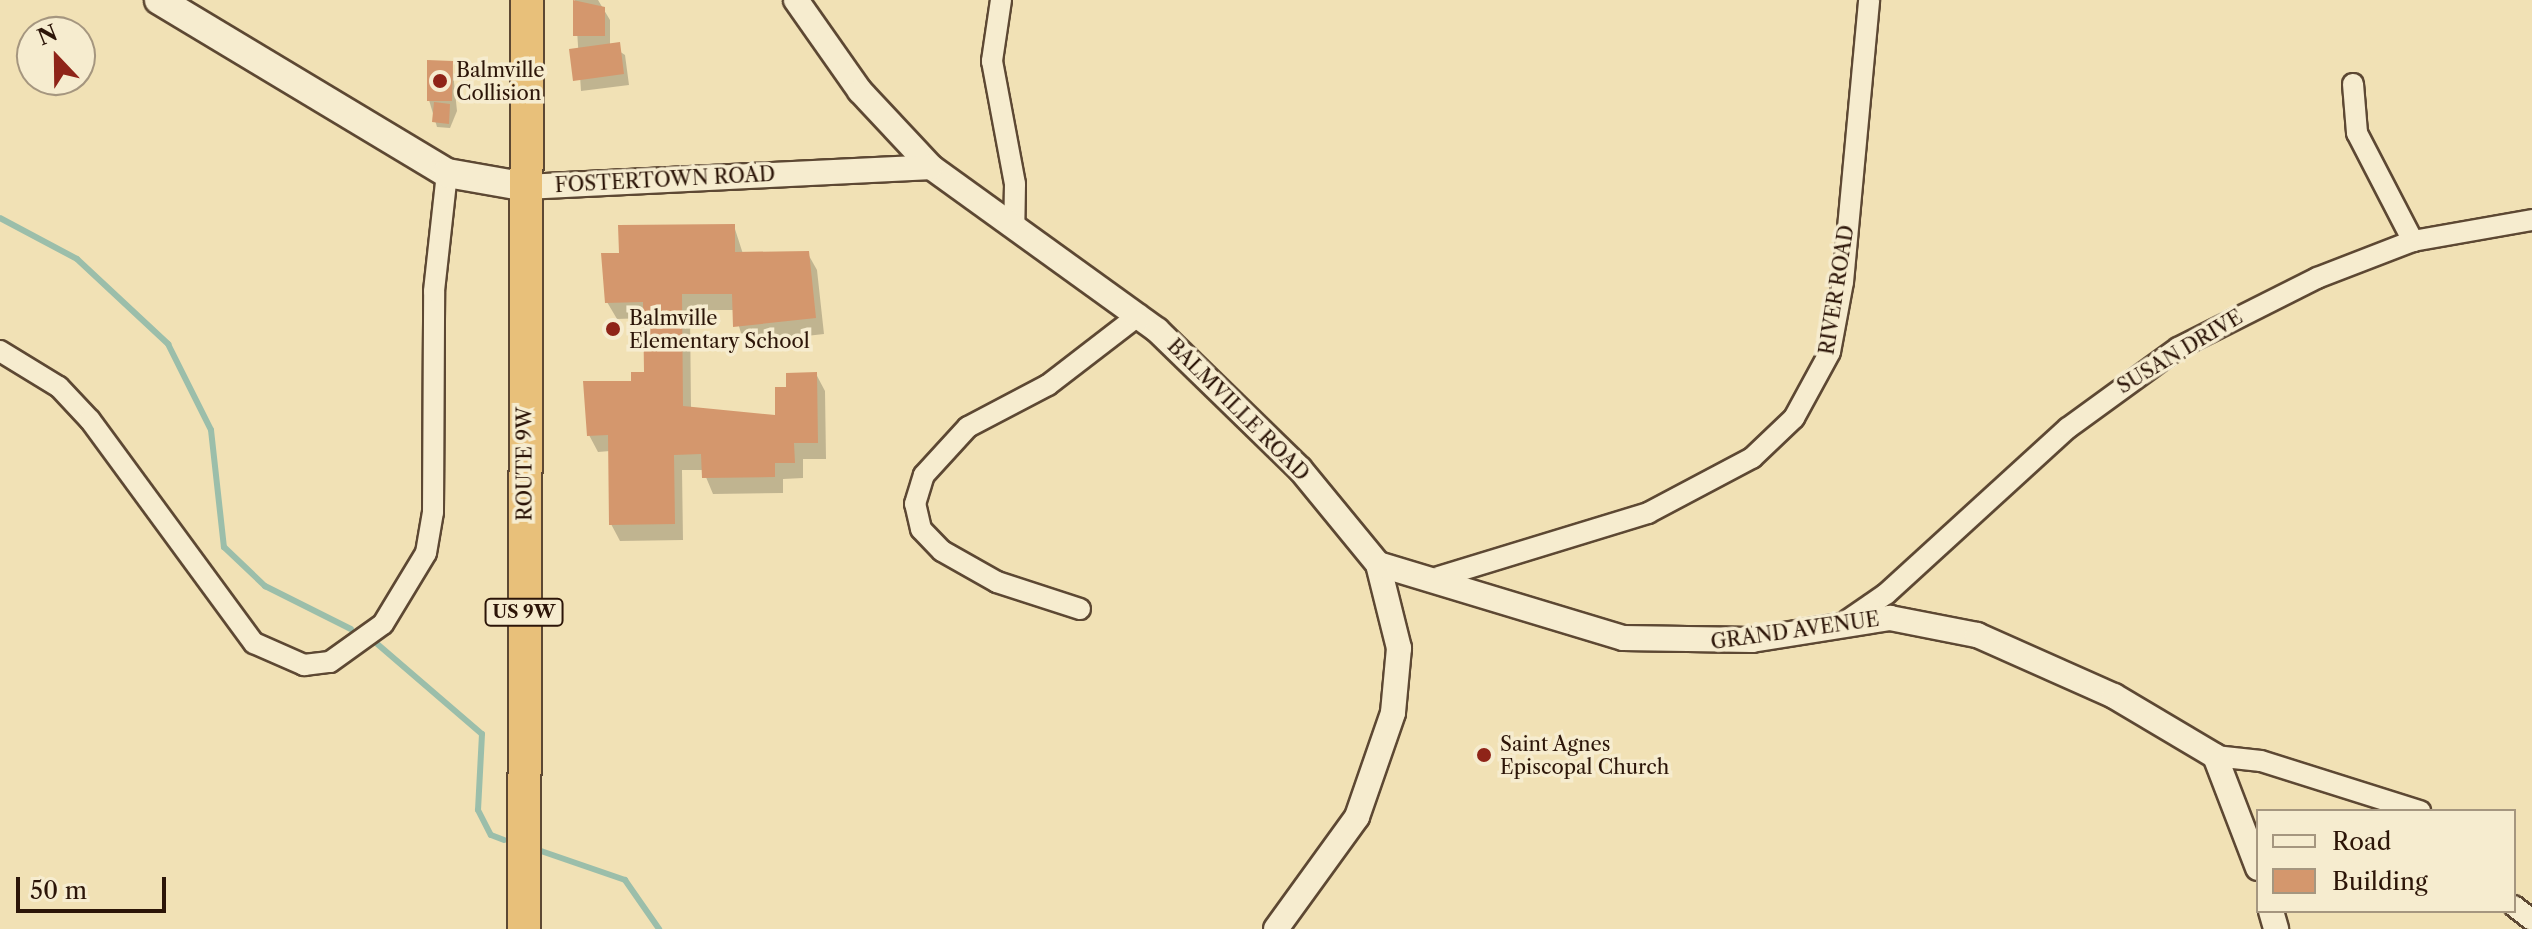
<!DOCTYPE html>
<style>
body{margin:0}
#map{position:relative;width:2532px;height:929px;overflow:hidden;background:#f1e1b5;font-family:"Libre Caslon Text",serif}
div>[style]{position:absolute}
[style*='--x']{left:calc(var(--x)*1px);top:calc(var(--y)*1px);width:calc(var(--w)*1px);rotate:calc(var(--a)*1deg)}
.shadow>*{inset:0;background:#0003}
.stream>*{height:6px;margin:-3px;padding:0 3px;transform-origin:3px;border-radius:3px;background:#9bbeaa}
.building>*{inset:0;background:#d4976d}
.roads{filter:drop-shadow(2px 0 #5d4833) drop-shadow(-2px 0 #5d4833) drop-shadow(0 2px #5d4833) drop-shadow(0 -2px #5d4833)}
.minor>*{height:20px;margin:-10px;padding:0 10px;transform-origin:10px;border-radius:10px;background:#f6eccf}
.tertiary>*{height:24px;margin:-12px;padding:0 12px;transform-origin:12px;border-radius:12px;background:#f6eccf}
.secondary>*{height:28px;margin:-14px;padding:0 14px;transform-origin:14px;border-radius:14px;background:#f6eccf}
.trunk>*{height:32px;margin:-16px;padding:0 16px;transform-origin:16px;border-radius:16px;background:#e8c07a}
.dots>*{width:22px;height:22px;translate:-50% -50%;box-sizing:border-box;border:4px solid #f6eccf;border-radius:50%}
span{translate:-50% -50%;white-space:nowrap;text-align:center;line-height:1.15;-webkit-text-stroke:7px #f6eccf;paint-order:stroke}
.shield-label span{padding:2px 6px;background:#f6eccf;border:2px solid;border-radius:6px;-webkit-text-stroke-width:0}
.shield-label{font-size:18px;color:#2c1508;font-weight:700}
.poi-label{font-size:20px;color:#2c1508}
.left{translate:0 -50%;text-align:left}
.street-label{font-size:20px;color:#2c1508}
.legend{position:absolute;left:2256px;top:809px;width:260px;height:104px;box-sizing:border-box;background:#f6eccf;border:2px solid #a5967f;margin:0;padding:10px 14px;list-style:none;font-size:24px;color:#2c1508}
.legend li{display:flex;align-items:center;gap:16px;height:40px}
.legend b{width:40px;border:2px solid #a5967f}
.north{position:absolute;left:16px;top:16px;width:80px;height:80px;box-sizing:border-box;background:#f6eccf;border:2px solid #a5967f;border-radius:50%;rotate:338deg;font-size:22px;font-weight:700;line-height:32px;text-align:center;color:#2c1508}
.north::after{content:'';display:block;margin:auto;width:28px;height:36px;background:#8f2418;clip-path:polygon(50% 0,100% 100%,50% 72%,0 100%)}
.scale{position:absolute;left:16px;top:877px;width:150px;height:36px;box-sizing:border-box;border:4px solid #2c1508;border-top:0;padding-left:10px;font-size:24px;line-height:28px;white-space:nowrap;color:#2c1508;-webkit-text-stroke:6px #f6eccf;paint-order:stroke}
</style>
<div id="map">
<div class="shadow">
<i style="clip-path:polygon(575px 0,598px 0,610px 20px,610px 45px,625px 55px,629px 85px,581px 91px)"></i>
<i style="clip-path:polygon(452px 63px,457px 111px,450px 128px,437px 127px,429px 100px)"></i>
<i style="clip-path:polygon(734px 226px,743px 254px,808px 254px,817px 270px,824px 334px,744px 343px,734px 310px,690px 310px,691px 409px,777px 417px,788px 389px,816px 374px,825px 391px,826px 459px,803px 459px,803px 478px,783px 479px,783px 493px,713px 494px,703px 470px,682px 470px,683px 540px,620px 541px,611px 524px,610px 451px,598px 452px,589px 435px,646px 374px,645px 318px,617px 319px,607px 302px,621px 255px)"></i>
</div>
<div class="stream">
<i style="--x:0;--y:218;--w:87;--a:28"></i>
<i style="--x:77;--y:259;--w:125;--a:43"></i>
<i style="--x:168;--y:344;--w:96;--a:63.4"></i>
<i style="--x:211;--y:430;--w:118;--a:83.7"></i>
<i style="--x:224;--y:547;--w:57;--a:43.6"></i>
<i style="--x:265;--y:586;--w:96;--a:26.6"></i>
<i style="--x:375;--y:642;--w:141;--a:40.7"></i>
<i style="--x:482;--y:734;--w:76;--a:93"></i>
<i style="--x:478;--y:810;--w:28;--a:63"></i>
<i style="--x:491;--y:835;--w:14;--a:21"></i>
<i style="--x:541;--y:851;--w:89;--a:19"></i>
<i style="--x:625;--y:880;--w:60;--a:55.2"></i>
</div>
<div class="building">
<i style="clip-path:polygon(573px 0,605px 7px,605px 36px,573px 36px)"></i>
<i style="clip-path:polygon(620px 42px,624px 74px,573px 81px,569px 49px)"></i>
<i style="clip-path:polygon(427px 60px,453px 61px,452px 101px,427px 101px)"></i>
<i style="clip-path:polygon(434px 102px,450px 104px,449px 124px,432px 122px)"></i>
<i style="clip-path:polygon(735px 224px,735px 252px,809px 251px,816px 318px,733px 327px,732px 294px,682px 294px,683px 406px,775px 415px,775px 387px,786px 387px,786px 373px,817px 372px,818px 443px,794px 443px,795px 463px,775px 463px,775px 477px,702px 478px,701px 454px,674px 455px,675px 524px,609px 525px,608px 435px,587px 436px,583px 381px,631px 381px,631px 372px,644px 372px,643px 302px,605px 303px,601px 253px,619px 253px,618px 225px)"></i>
</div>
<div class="roads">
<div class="minor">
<i style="--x:1001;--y:0;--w:62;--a:98.4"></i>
<i style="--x:992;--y:61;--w:125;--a:79.4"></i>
<i style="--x:1015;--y:184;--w:39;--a:91"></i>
<i style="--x:2353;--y:84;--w:49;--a:85.3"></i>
<i style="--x:2357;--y:133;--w:122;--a:62.6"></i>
<i style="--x:0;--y:351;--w:69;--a:31.4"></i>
<i style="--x:59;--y:387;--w:45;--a:46.8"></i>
<i style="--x:90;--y:420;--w:277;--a:53.7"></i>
<i style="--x:254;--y:643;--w:55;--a:23.7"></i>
<i style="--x:304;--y:665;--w:26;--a:-7"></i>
<i style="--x:330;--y:662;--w:65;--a:-35.6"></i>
<i style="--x:383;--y:624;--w:83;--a:-58.8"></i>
<i style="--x:426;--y:553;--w:42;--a:-80.3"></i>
<i style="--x:433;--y:512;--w:221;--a:-89.7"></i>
<i style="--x:434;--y:291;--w:119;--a:-83.7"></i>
<i style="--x:1439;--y:577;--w:219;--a:-17"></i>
<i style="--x:1648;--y:513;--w:118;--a:-27.9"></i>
<i style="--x:1752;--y:458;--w:58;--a:-43.6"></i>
<i style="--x:1794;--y:418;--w:75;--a:-61.4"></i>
<i style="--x:1830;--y:352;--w:71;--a:-79.5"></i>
<i style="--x:1843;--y:282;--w:283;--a:-84.7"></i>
<i style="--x:1080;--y:609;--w:87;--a:-162"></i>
<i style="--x:997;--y:582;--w:63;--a:-150.6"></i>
<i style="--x:942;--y:551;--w:30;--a:-134"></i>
<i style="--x:921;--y:529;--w:26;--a:-103"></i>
<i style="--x:915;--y:504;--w:30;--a:-73"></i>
<i style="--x:924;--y:475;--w:65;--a:-47.5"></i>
<i style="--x:968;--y:427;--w:90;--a:-27.7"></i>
<i style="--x:1048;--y:385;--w:115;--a:-37.6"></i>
<i style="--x:1848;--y:620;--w:46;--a:-34.4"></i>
<i style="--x:1886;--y:594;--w:246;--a:-42.4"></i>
<i style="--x:2068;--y:428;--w:136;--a:-36"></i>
<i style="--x:2178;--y:348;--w:156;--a:-26.7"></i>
<i style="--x:2317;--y:278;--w:103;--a:-21.1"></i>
<i style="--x:2413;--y:241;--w:121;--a:-10"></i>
<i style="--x:2215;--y:756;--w:46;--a:6.2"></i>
<i style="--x:2261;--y:761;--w:167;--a:17.5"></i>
<i style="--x:2514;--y:906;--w:23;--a:38"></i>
</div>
<div class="tertiary">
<i style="--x:796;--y:0;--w:111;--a:54.9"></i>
<i style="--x:860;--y:91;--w:104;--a:46.9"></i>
<i style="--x:931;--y:167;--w:279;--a:35.8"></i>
<i style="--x:1157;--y:330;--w:199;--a:44.2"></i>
<i style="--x:1300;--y:469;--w:123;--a:50.6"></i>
<i style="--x:1378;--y:564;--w:87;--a:76"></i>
<i style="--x:1399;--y:648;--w:65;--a:95.3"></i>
<i style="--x:1393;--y:713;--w:110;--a:109.1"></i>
<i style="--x:1357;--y:817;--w:138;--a:125.9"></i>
<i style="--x:526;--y:187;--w:405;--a:-2.8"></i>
<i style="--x:1378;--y:564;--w:256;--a:16.8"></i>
<i style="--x:1623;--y:638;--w:129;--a:0.9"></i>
<i style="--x:1752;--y:640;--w:140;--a:-9.1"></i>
<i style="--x:1890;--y:618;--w:89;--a:11.1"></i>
<i style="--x:1977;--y:635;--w:150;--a:24"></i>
<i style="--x:2114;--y:696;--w:117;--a:30.7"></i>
<i style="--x:2215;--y:756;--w:120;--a:69"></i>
<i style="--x:2271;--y:911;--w:19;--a:74"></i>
</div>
<div class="secondary">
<i style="--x:159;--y:0;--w:336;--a:31"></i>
<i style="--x:447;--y:173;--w:80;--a:10"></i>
</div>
<div class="trunk">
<i style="--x:524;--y:929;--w:929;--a:-89.81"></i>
</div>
</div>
<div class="dots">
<i style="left:440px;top:81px;background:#8f2418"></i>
<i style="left:613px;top:329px;background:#8f2418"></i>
<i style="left:1484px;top:755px;background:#8f2418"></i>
</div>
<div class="shield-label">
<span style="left:524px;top:612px">US 9W</span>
</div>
<div class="poi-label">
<span class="left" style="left:456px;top:82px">Balmville<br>Collision</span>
<span class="left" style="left:629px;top:330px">Balmville<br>Elementary School</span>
<span class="left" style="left:1500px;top:756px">Saint Agnes<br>Episcopal Church</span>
</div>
<div class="street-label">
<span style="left:665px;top:180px;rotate:-3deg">FOSTERTOWN ROAD</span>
<span style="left:1837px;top:290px;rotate:-81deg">RIVER ROAD</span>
<span style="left:2180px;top:352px;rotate:-31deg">SUSAN DRIVE</span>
<span style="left:1238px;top:410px;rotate:45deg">BALMVILLE ROAD</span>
<span style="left:525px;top:464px;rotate:-90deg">ROUTE 9W</span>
<span style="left:1795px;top:631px;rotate:-8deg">GRAND AVENUE</span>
</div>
<ul class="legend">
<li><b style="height:10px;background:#f6eccf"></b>Road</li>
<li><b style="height:22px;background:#d4976d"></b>Building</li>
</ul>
<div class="north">N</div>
<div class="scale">50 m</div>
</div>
